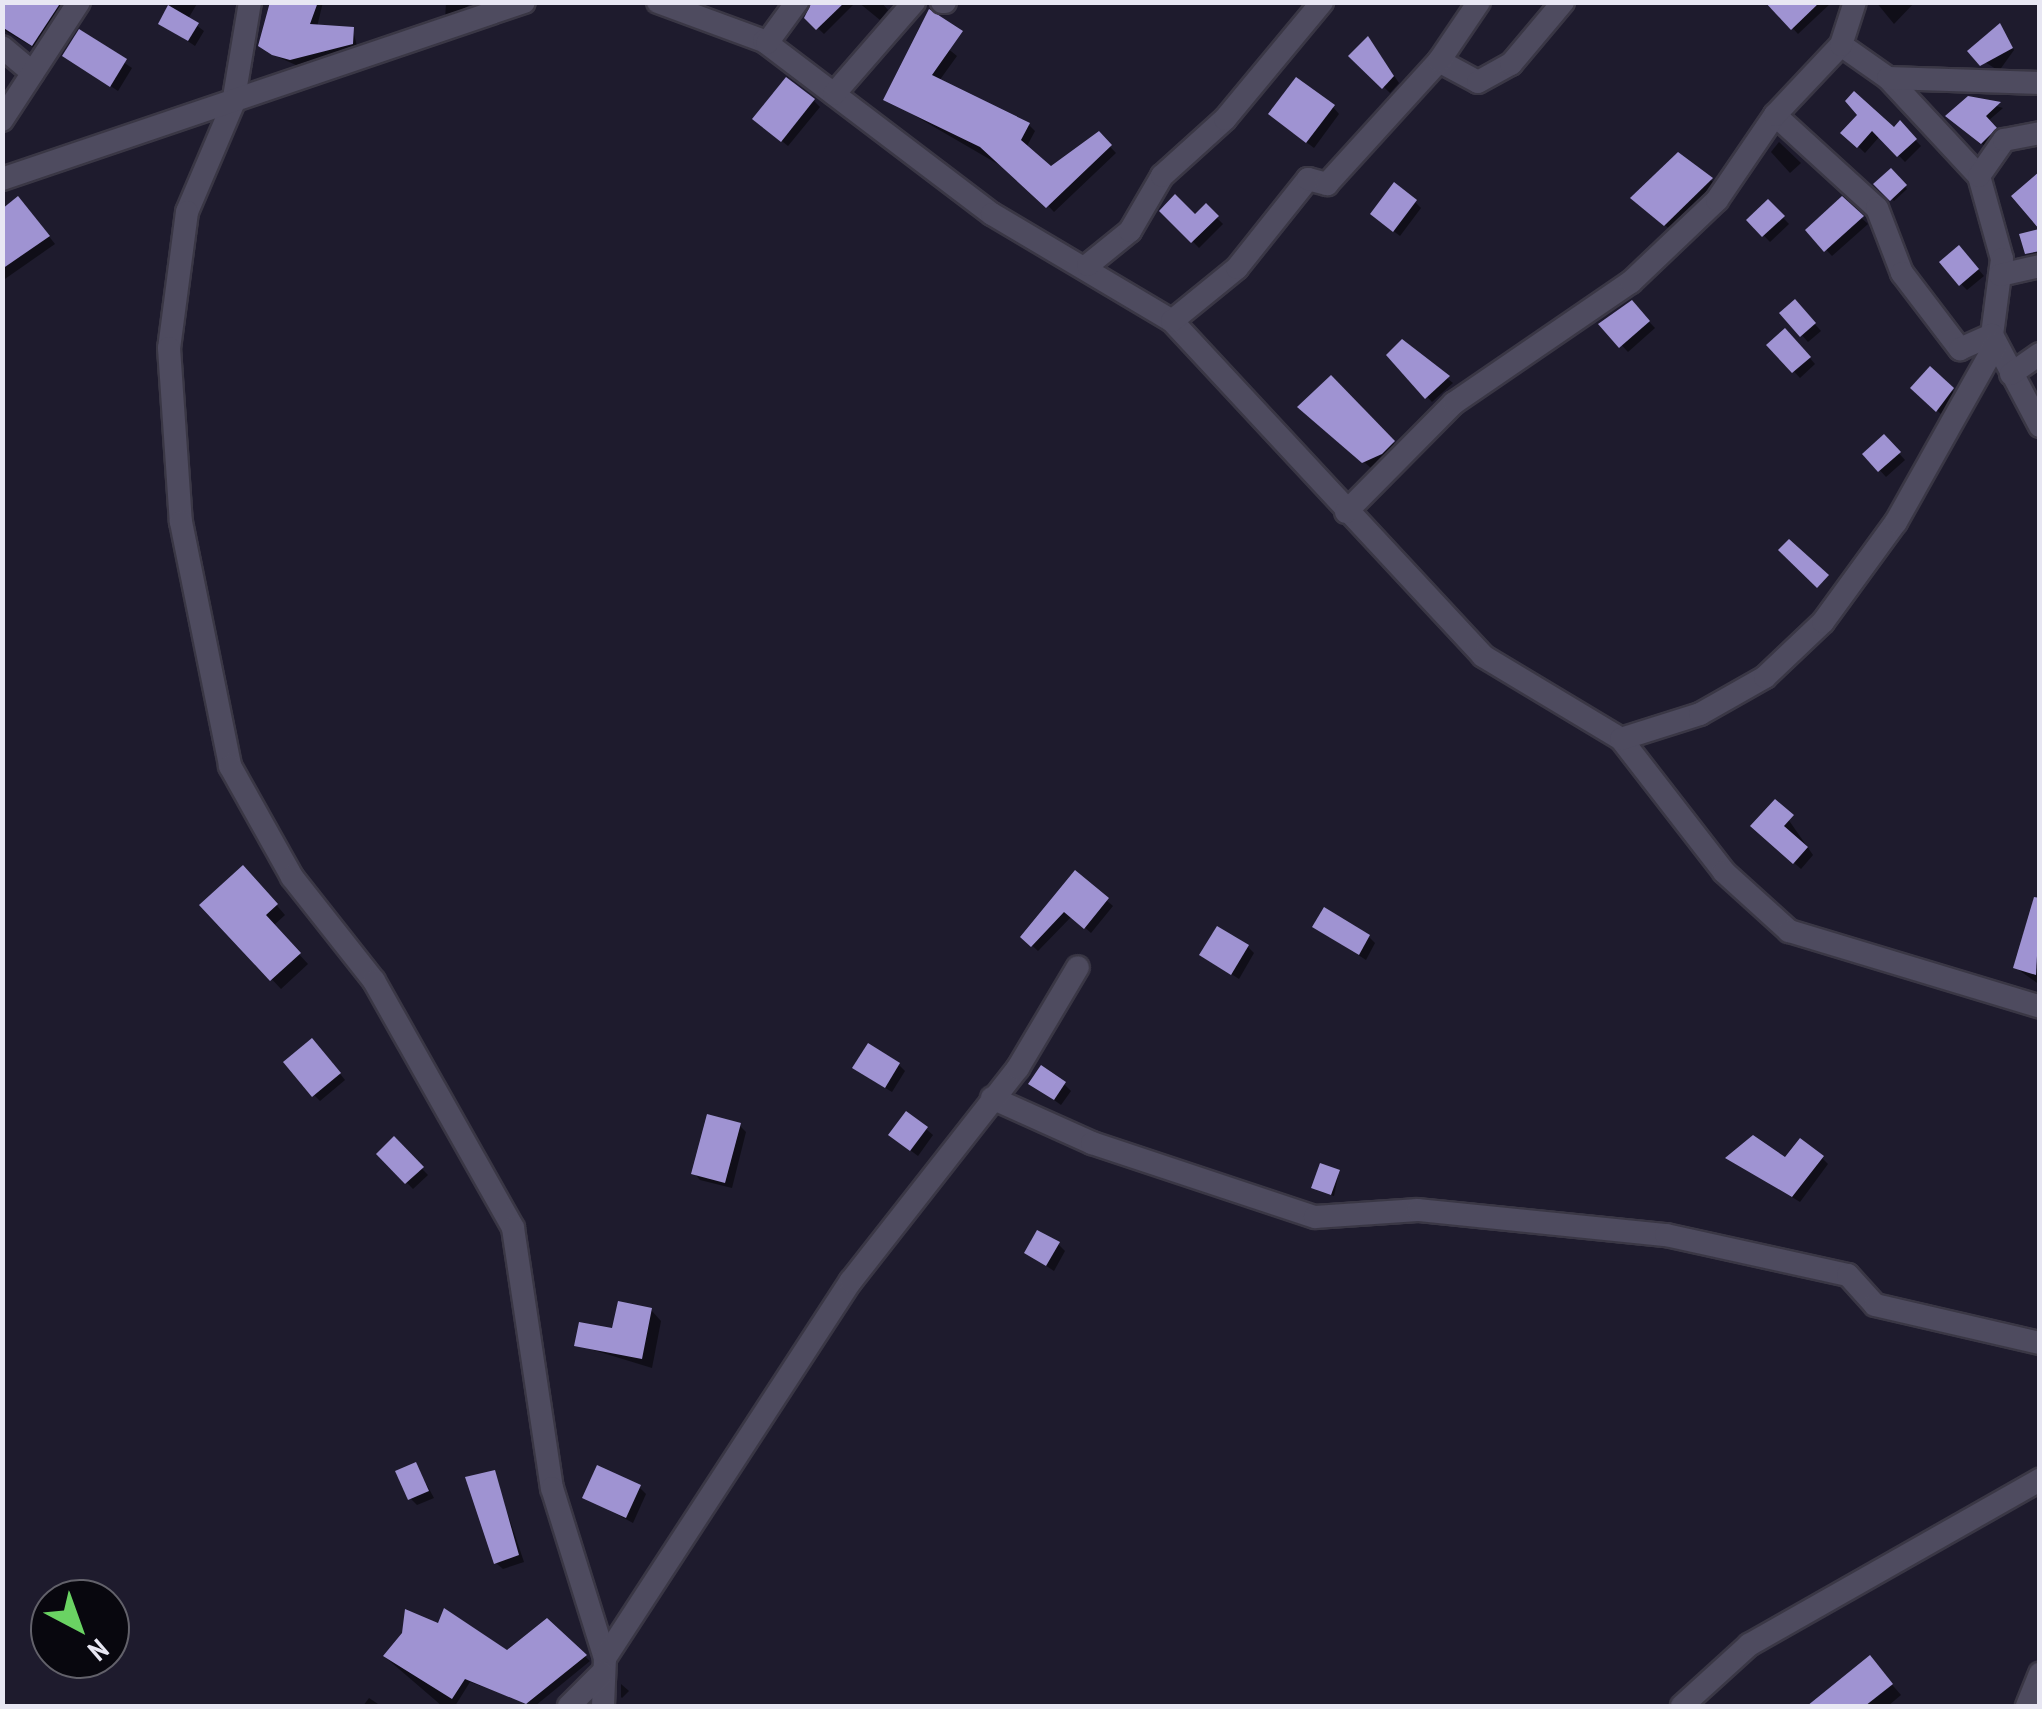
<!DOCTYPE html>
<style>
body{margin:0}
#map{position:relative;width:2042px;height:1709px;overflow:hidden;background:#1e1b2d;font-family:"PT Sans Narrow",sans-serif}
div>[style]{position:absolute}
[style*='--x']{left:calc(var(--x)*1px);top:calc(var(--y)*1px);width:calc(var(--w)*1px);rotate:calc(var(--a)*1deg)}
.shadow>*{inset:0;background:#0007}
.building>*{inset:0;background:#9f93d2}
.roads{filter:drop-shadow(2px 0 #3a3745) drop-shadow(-2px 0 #3a3745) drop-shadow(0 2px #3a3745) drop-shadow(0 -2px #3a3745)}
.minor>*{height:22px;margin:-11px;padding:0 11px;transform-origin:11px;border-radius:11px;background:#4e4b5f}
span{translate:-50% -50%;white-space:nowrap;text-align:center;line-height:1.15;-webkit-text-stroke:10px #08070e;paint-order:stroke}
.frame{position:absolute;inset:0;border:5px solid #e8e7f3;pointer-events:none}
.north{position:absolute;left:30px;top:1579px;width:100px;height:100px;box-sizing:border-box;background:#08070e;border:2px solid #62616a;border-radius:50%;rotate:139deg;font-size:28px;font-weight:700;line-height:40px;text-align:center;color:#e8e7f3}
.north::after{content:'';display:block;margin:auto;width:35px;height:45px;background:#6ad363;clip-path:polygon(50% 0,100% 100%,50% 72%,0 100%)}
</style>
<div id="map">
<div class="shadow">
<i style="clip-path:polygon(2px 2px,78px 2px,43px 53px,2px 29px)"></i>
<i style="clip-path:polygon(169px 2px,198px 2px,188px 19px,204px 31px,195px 46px,161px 23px)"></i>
<i style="clip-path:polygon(270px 2px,323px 2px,317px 27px,353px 30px,358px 50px,298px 66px,267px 52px)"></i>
<i style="clip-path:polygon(446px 2px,474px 2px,445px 21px)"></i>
<i style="clip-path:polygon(856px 2px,824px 34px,807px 18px,815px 3px)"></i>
<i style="clip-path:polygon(858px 2px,881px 2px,888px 10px,880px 20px)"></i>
<i style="clip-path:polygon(1769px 2px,1832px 2px,1798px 34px)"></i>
<i style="clip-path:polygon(1876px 2px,1915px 2px,1894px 24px)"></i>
<i style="clip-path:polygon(920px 26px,957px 56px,939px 81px,1029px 125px,1035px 131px,1026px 148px,1051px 169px,1099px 135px,1116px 153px,1054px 212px,1022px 178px,886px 99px)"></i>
<i style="clip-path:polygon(2000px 26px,2014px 50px,1999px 71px,1977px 57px)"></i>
<i style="clip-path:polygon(80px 33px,132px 68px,118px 91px,65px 56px)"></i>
<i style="clip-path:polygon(1374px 46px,1399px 83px,1390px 93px,1352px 56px)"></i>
<i style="clip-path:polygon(1969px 98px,2003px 108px,1988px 121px,1999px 134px,1986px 147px,1953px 120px)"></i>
<i style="clip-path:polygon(814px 101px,820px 107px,788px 146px,762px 125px)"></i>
<i style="clip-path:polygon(1333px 107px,1339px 114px,1314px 148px,1277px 120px)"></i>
<i style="clip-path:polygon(1861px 115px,1894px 130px,1900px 124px,1921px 146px,1905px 162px,1880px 136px,1865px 153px,1844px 133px)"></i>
<i style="clip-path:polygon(1779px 142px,1801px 163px,1790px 173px,1771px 152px)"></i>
<i style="clip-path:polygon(1678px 154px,1718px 186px,1672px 231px,1640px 205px)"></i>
<i style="clip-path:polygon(1891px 171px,1907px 189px,1894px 201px,1877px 184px)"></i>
<i style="clip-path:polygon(1842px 200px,1868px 224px,1832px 256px,1808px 230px)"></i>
<i style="clip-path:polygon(1415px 202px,1421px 208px,1400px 236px,1379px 220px)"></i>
<i style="clip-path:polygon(1768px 202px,1789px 224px,1770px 242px,1749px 220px)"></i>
<i style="clip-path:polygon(25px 206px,55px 244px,2px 281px,2px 212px)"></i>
<i style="clip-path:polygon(1206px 207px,1223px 224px,1199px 248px,1163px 211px,1195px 217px)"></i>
<i style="clip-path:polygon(1965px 254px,1984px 276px,1967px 290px,1961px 284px)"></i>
<i style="clip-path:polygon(1795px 302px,1821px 331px,1808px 342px,1782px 313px)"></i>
<i style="clip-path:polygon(1631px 303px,1655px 328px,1628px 352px,1602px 324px)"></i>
<i style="clip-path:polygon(1792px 338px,1815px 364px,1800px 378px,1770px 345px)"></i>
<i style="clip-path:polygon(1403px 342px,1453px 383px,1432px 402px,1389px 355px)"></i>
<i style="clip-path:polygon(1930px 370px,1959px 397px,1944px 417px,1914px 388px)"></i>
<i style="clip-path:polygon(1331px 378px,1399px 449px,1389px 460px,1371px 468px,1307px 413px)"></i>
<i style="clip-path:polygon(1884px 437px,1905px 460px,1886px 477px,1865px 454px)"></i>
<i style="clip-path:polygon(1776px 802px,1813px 855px,1801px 869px,1754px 826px)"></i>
<i style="clip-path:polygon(1076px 874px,1113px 906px,1091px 933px,1072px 916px,1038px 951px,1023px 937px)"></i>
<i style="clip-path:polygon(252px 877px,285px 915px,273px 926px,308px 964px,281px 989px,203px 905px)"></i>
<i style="clip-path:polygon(2040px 889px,2040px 985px,2016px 968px)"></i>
<i style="clip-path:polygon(1315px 927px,1369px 937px,1375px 943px,1366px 960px)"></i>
<i style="clip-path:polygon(1248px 947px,1254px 953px,1239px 979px,1202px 955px)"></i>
<i style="clip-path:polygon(319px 1048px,345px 1080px,320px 1101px,314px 1095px)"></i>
<i style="clip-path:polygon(899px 1065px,905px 1071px,892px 1092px,862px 1074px)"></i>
<i style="clip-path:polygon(1032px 1084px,1064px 1084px,1071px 1091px,1061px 1105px)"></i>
<i style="clip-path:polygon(740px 1126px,746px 1132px,732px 1188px,700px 1180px,694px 1173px)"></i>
<i style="clip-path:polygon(926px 1129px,933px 1135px,918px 1156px,898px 1141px)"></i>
<i style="clip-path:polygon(394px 1140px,428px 1175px,413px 1189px,379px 1154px)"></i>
<i style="clip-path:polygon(1728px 1158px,1822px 1158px,1828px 1164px,1800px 1202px)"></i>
<i style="clip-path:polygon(1339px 1172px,1334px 1196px,1316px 1190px)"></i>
<i style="clip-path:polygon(1058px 1244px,1065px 1251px,1054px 1271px,1027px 1253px)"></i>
<i style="clip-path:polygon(651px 1310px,661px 1321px,652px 1368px,577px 1345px)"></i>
<i style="clip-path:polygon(416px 1465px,434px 1498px,417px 1505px,410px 1498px)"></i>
<i style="clip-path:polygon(494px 1473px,524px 1562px,503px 1569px,496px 1563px)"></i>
<i style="clip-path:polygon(640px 1488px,646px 1494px,633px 1523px,585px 1497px)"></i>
<i style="clip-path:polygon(445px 1611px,507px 1653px,547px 1622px,590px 1661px,535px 1706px,470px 1682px,455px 1706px,442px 1706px,385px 1657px,440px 1626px)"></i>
<i style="clip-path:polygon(1869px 1658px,1901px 1695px,1888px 1706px,1811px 1706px)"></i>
<i style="clip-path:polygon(621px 1684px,629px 1691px,622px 1698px,621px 1697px)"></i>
<i style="clip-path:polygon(369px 1698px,381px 1706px,363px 1706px)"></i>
</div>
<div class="building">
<i style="clip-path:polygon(2px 2px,61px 2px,32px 46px,2px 27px)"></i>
<i style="clip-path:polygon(270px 2px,318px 2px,310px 24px,354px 27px,353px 44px,290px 60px,272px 55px,258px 46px)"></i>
<i style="clip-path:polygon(812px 2px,845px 2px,816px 30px,804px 18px)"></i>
<i style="clip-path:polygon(1765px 2px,1820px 2px,1791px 30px)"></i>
<i style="clip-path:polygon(168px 5px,199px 23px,188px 41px,158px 24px)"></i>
<i style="clip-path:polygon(929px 9px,963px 31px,932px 75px,1030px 123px,1021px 140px,1051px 166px,1099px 131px,1112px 145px,1046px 208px,980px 147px,883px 100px)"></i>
<i style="clip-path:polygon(2000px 23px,2013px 48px,1980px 66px,1967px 51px)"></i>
<i style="clip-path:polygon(79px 29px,127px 59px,110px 87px,62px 56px)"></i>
<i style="clip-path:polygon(1368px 36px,1394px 76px,1382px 89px,1348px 56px)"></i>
<i style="clip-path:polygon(786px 77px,815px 99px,781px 142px,752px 119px)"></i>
<i style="clip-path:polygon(1296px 77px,1335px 105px,1306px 143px,1268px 114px)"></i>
<i style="clip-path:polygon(1854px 91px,1894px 127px,1900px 120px,1917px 139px,1897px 157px,1872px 131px,1857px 148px,1840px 133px,1857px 115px,1845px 101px)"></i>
<i style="clip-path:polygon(1968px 96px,2001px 102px,1986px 116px,1997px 128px,1981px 144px,1945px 116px)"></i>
<i style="clip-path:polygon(1678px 152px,1713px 178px,1664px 226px,1630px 198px)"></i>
<i style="clip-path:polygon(1891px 168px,1907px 185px,1890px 201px,1873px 184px)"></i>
<i style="clip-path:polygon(2040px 171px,2040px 251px,2025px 254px,2019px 234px,2039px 229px,2011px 196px)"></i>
<i style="clip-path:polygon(1394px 182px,1417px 200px,1393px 232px,1370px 214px)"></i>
<i style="clip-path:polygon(1175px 194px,1195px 214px,1206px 203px,1219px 216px,1191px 243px,1159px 211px)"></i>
<i style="clip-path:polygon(18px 196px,50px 236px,2px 269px,2px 209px)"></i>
<i style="clip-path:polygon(1842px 196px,1864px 216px,1824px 252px,1805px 230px)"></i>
<i style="clip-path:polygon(1768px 199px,1785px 216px,1762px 237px,1746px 220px)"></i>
<i style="clip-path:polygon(1959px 245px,1979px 269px,1959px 286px,1939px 262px)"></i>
<i style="clip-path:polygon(1795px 299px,1816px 323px,1800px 337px,1779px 313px)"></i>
<i style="clip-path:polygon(1632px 300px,1650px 321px,1619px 348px,1598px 324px)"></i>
<i style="clip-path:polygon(1785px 328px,1811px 357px,1792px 373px,1766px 345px)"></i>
<i style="clip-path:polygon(1402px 339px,1450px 376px,1425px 399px,1386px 355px)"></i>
<i style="clip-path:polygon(1930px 366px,1954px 388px,1936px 412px,1910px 388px)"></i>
<i style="clip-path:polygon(1331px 375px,1395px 441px,1382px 454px,1362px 463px,1297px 407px)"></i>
<i style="clip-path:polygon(1884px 434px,1901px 452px,1878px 472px,1862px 454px)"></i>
<i style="clip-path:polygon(1789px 539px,1829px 575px,1817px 588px,1778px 550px)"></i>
<i style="clip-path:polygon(1775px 799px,1794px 815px,1784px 826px,1808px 847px,1793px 864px,1750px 826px)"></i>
<i style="clip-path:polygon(243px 865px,278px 904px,266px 915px,301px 953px,270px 981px,199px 905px)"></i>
<i style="clip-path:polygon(1075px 870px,1109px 898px,1084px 929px,1064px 912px,1031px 947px,1020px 937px)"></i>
<i style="clip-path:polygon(2034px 897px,2040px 898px,2036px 975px,2013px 968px)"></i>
<i style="clip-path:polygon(1324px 907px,1370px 935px,1359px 955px,1312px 927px)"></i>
<i style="clip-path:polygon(1217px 926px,1249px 945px,1231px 975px,1199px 955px)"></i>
<i style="clip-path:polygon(312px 1038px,341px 1073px,312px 1097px,283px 1062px)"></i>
<i style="clip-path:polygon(868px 1043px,900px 1063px,885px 1088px,852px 1068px)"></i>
<i style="clip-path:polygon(1041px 1065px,1066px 1082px,1054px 1100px,1028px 1084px)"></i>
<i style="clip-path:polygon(906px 1111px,928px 1127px,910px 1151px,888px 1135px)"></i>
<i style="clip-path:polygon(707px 1114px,741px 1123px,725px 1183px,691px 1174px)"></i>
<i style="clip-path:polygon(1753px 1135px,1785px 1157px,1800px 1138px,1824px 1156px,1792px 1197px,1725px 1158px)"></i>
<i style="clip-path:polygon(394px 1136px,424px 1167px,405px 1184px,376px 1154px)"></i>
<i style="clip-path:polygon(1320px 1163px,1340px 1170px,1331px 1195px,1311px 1188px)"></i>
<i style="clip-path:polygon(1037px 1230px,1060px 1242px,1046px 1266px,1024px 1253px)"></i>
<i style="clip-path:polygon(618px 1301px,652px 1308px,642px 1359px,574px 1346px,579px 1322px,612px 1328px)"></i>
<i style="clip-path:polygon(416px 1462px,429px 1491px,408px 1500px,395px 1471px)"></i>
<i style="clip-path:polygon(597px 1465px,641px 1485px,626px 1518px,582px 1498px)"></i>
<i style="clip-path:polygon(495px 1470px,519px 1555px,494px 1564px,465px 1477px)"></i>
<i style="clip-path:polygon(444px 1608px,507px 1650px,547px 1618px,587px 1655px,526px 1704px,465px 1679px,452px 1699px,383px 1656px,402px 1633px,405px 1609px,438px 1623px)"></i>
<i style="clip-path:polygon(1870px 1655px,1893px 1684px,1865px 1706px,1807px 1706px)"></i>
</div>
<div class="roads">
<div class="minor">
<i style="--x:250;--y:2;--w:103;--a:99.5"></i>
<i style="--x:233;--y:104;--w:117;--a:113.1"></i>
<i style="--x:187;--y:212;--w:137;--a:97.5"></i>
<i style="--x:169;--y:348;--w:174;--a:86.1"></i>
<i style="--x:181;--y:522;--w:249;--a:78.6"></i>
<i style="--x:230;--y:766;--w:127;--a:60.8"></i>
<i style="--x:292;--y:877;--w:132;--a:51.7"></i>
<i style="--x:374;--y:981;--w:283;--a:60.6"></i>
<i style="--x:513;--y:1228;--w:263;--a:81.5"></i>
<i style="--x:552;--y:1488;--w:178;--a:72.7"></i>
<i style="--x:605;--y:1658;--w:48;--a:92.4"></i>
<i style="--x:658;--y:2;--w:113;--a:20.2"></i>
<i style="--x:764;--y:41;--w:286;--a:37.2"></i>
<i style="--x:992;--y:214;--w:209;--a:30.7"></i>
<i style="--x:1172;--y:321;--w:457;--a:47.1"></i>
<i style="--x:1483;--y:656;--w:161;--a:31"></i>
<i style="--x:1621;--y:739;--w:168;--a:52.2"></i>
<i style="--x:1724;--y:872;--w:88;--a:42.2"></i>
<i style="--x:1789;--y:931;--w:262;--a:16.8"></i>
<i style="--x:942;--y:2;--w:3;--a:0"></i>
<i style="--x:767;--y:43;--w:51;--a:-53.8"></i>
<i style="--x:1841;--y:45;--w:57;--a:35.1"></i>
<i style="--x:1888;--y:78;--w:134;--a:47.1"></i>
<i style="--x:1979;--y:176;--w:86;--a:74.5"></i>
<i style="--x:2002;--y:259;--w:77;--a:97.5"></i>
<i style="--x:1992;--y:335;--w:103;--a:62.2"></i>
<i style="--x:2;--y:47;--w:40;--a:40"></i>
<i style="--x:1439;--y:61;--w:44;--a:28.3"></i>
<i style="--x:1478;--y:82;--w:38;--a:-29"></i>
<i style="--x:1511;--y:64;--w:81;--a:-50"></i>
<i style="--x:1888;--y:78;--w:152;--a:1.9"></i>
<i style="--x:834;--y:94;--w:122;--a:-49"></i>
<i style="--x:1775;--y:115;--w:138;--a:42.4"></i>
<i style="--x:1877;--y:208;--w:70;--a:69"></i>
<i style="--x:1902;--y:273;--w:96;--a:52.7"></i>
<i style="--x:1960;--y:349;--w:35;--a:-24"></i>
<i style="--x:2;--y:120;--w:141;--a:-56.9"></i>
<i style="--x:1979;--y:176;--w:44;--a:-55.2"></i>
<i style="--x:2004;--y:140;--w:37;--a:-11"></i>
<i style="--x:2;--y:179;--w:551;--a:-18.73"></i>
<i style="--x:1088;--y:265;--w:54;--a:-39"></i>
<i style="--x:1130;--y:231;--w:64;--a:-59.8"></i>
<i style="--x:1162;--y:176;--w:85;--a:-42.1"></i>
<i style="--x:1225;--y:119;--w:152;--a:-50.3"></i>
<i style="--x:2000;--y:275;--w:41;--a:-12.7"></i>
<i style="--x:1172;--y:321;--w:84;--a:-39.2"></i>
<i style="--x:1237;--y:268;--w:114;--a:-51.4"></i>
<i style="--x:1308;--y:179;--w:20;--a:15"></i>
<i style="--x:1327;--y:184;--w:166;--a:-47.7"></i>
<i style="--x:1439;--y:61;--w:71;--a:-55.9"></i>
<i style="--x:2011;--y:374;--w:35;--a:-35"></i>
<i style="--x:1346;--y:512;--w:153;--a:-45.3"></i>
<i style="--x:1454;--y:403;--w:214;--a:-34.4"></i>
<i style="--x:1631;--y:282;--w:119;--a:-43.6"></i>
<i style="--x:1717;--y:200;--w:103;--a:-55.7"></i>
<i style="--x:1775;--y:115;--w:96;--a:-46.7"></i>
<i style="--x:1841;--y:45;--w:45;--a:-72"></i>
<i style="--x:1621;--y:739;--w:83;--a:-17.6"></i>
<i style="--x:1700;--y:714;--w:75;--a:-29.6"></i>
<i style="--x:1765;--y:677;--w:80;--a:-43.5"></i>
<i style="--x:1823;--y:622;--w:124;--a:-53.9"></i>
<i style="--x:1896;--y:522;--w:204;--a:-60.7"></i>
<i style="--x:992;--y:1098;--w:110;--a:24.2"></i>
<i style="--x:1092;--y:1143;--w:235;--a:18.4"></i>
<i style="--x:1315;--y:1217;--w:103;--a:-3.9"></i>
<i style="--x:1418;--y:1210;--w:249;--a:5.8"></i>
<i style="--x:1666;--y:1235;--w:186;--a:12.4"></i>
<i style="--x:1848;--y:1275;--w:40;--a:48"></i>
<i style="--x:1875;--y:1305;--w:169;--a:13"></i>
<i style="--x:605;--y:1658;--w:450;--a:-56.9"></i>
<i style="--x:851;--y:1281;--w:271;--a:-51.9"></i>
<i style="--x:1018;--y:1068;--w:117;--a:-59.3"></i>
<i style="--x:569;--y:1706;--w:47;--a:-45"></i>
<i style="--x:1682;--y:1706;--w:91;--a:-42.3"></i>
<i style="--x:1749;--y:1645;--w:335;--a:-29.6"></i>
<i style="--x:2027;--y:1706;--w:35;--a:-68"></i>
</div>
</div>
<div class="frame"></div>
<div class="north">N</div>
</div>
